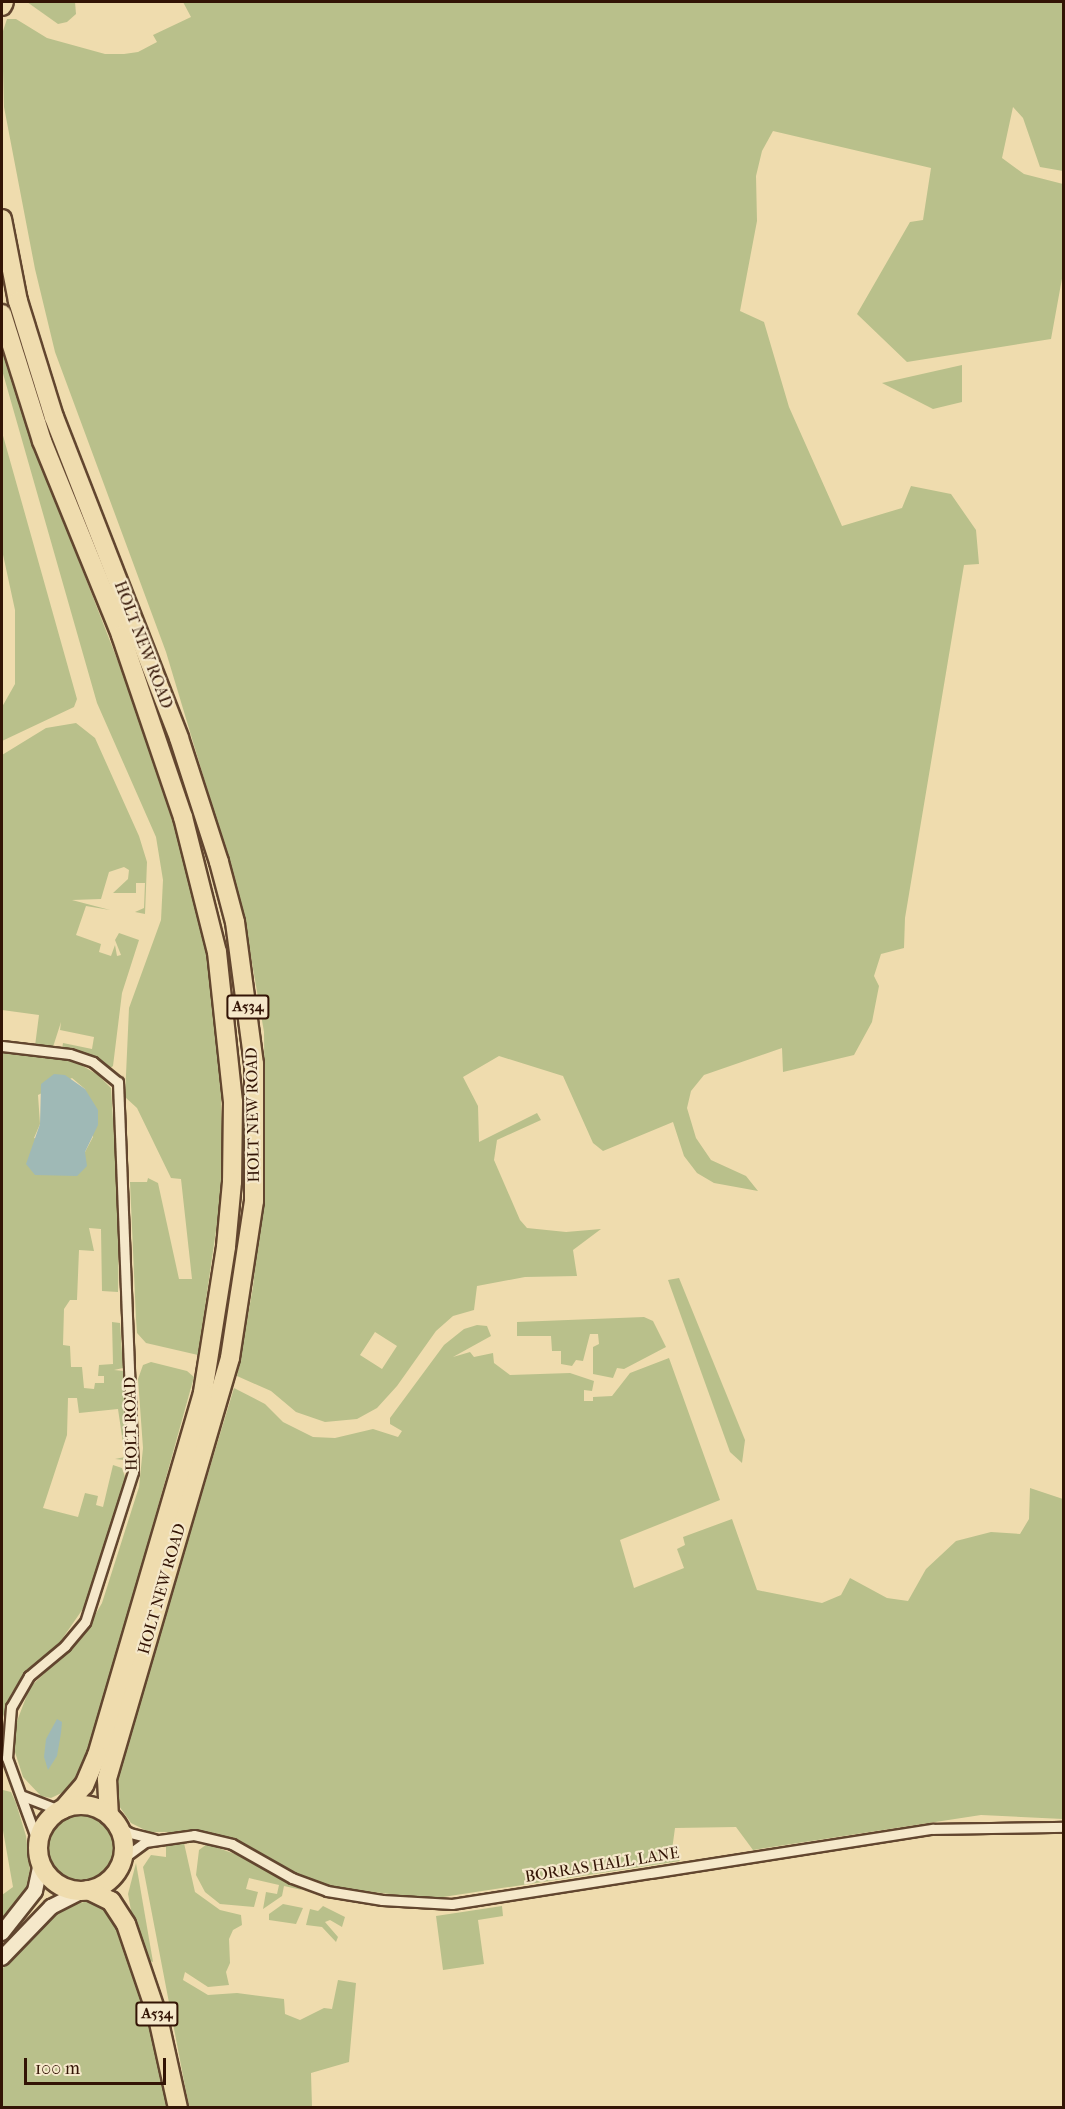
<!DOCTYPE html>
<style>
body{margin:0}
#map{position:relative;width:1065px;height:2109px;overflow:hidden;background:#efdcae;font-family:"IM FELL French Canon",serif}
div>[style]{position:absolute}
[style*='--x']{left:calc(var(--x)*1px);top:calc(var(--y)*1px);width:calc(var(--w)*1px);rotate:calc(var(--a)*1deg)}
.green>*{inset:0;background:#b9c08b}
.round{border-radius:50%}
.water>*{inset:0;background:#9fb9b6}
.roads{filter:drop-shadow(2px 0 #62462f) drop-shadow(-2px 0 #62462f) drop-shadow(0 2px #62462f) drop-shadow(0 -2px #62462f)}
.street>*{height:9px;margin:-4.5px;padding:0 4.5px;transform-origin:4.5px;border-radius:4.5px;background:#f5e8ca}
.secondary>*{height:14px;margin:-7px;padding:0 7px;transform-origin:7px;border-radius:7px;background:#f5e8ca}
.highway>*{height:18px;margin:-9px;padding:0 9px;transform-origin:9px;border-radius:9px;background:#efdcae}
.highway>.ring{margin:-9px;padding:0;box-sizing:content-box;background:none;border:18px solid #efdcae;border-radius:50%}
span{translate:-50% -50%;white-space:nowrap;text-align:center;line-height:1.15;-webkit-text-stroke:4.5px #f5e8ca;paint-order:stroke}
.shield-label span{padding:2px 4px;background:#f5e8ca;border:2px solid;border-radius:4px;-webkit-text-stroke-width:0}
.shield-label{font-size:15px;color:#331405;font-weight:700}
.street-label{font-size:16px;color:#331405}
.frame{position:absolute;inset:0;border:3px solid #331405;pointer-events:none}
.scale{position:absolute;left:24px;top:2058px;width:142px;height:27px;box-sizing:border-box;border:3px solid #331405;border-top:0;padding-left:8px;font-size:18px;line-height:21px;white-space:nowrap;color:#331405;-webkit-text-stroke:4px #f5e8ca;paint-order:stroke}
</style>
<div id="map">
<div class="green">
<i style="clip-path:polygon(27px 2px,75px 2px,76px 14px,67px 22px,58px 24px)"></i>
<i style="clip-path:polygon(evenodd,183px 2px,1063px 2px,1063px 171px,1040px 167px,1023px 118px,1013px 107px,1002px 158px,1024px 174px,1063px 184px,1063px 273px,1051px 339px,907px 362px,857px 314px,910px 222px,923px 220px,931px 168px,773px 131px,762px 151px,756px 176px,757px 221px,740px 311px,764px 322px,789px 407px,842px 526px,902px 508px,911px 486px,951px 494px,976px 530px,979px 564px,964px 565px,905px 918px,904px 948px,881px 954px,874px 976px,879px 986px,872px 1022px,854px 1055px,783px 1072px,782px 1048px,704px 1075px,691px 1091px,687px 1108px,696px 1138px,711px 1160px,746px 1176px,758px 1191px,714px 1183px,697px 1173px,684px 1156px,673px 1122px,603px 1151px,593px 1143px,563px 1076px,499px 1056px,463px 1077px,478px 1106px,479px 1142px,537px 1113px,541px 1120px,497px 1140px,494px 1160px,520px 1220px,527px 1228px,566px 1232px,601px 1229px,573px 1250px,577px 1276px,525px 1277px,477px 1286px,474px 1310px,453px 1316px,436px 1331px,397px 1386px,377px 1408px,357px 1419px,325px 1422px,296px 1412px,271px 1391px,237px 1376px,253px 1287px,265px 1171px,264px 1032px,242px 905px,166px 652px,55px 352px,35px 269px,4px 107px,2px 34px,7px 19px,16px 19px,47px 38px,105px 54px,124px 54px,138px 52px,157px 42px,153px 35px,191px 17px,183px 2px,375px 1332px,397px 1346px,382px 1369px,360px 1355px,375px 1332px)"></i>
<i style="clip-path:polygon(2px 341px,26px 425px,138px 713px,192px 883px,207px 949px,220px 1050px,223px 1182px,198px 1355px,146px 1343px,137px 1333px,136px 1319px,130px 1182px,147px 1182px,148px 1178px,158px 1183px,179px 1279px,192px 1279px,181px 1179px,171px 1178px,137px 1108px,125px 1097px,129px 1008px,161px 920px,163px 880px,156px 837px,97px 703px,2px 370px)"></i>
<i style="clip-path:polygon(962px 365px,962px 402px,933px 409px,882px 383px)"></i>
<i style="clip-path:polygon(2px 432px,77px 699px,74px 707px,2px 741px,2px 707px,15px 684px,15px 610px,2px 550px)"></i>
<i style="clip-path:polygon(76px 723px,95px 738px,139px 836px,147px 862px,145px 914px,135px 912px,144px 908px,145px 883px,136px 883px,136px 893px,113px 893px,128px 879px,129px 870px,124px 867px,109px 872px,101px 899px,72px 900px,110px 910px,86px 906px,76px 935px,101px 944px,99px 952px,111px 956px,115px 945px,117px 956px,121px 955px,115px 940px,119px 933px,139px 940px,122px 993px,113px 1066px,109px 1069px,91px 1055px,62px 1049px,63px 1043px,92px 1049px,94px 1037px,60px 1030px,61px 1022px,53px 1047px,35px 1046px,39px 1015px,2px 1010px,2px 755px,46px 728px)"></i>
<i style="clip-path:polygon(evenodd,2px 1050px,71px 1059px,98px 1075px,111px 1088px,119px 1217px,118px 1292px,102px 1291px,101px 1229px,89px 1228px,94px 1251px,79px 1250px,77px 1300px,70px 1300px,64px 1309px,63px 1345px,70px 1346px,71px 1367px,82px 1367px,84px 1388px,94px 1389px,95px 1383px,104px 1383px,104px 1376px,98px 1376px,99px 1365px,113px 1364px,112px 1322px,120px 1323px,123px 1368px,114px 1370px,124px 1371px,129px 1456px,125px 1460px,115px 1459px,125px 1457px,118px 1409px,79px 1413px,77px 1398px,68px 1398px,67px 1435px,43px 1508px,78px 1517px,85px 1493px,98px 1496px,96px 1505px,103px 1507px,113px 1465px,122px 1468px,126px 1480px,89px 1600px,60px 1642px,26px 1671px,11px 1694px,2px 1720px,2px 1050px,72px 1078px,85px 1089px,93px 1137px,85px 1152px,34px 1138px,40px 1124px,38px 1095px,72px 1078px)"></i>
<i style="clip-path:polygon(679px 1278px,745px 1440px,742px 1463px,730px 1452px,668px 1280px)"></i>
<i style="clip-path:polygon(644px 1317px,653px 1321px,666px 1347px,624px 1369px,617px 1368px,613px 1378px,593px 1374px,593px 1347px,599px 1344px,598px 1334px,590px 1334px,583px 1361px,576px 1360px,572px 1366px,561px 1364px,561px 1351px,552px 1351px,551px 1336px,517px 1336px,517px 1322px)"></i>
<i style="clip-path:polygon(477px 1325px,487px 1326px,491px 1336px,453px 1357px,470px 1352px,474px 1357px,493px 1353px,494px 1363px,510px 1375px,570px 1373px,594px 1381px,592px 1391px,584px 1390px,584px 1401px,593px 1401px,593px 1397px,612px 1396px,630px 1373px,669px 1358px,720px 1500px,620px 1540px,634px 1588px,684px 1568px,677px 1549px,685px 1545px,683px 1537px,732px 1519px,757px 1590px,822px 1603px,841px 1595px,850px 1578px,887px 1598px,908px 1601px,926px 1569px,956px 1541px,991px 1532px,1020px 1534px,1029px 1519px,1030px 1488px,1063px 1499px,1063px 1819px,981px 1815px,753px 1850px,736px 1827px,675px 1828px,672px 1850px,680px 1861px,430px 1899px,317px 1885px,292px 1876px,236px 1841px,201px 1832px,149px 1832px,131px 1823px,119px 1806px,114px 1784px,234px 1388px,265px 1404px,283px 1422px,313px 1437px,335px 1438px,373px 1429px,398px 1437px,402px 1431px,390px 1424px,390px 1418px,444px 1345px,464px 1329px)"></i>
<i style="clip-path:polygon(151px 1362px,187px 1371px,194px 1377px,89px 1754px,70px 1789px,51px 1798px,41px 1796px,23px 1777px,14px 1749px,14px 1729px,30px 1687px,81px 1639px,102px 1603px,139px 1487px,143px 1448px,138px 1379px,143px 1365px)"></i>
<i style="clip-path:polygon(3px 1790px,11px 1792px,16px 1803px,26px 1836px,30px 1870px,25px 1896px,2px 1922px,2px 1895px,13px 1887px,2px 1825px)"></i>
<i class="round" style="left:45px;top:1812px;width:72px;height:72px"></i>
<i style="clip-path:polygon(184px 1843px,195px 1892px,220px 1910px,241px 1915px,242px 1925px,233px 1930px,229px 1939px,230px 1963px,226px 1972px,229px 1985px,208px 1987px,185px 1972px,183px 1980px,208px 1995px,237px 1993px,284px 1999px,285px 2014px,300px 2020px,324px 2008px,332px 2009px,338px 1980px,356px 1983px,349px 2062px,311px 2073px,312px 2107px,189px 2107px,143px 1867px,151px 1855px,166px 1857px,166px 1845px)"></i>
<i style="clip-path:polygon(207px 1844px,246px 1858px,302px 1890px,284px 1886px,282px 1896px,263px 1909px,266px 1892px,277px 1894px,279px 1885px,249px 1878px,246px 1889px,258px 1892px,254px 1907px,220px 1904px,205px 1892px,196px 1875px,199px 1850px)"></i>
<i style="clip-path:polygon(136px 1863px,153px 1962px,146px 1960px,134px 1927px,128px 1894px)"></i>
<i style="clip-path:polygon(92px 1900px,109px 1909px,138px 1970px,170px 2107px,2px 2107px,2px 1969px,60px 1908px)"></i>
<i style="clip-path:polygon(283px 1904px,303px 1908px,296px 1924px,269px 1920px,269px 1914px)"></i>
<i style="clip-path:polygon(323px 1906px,345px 1917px,342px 1927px,330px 1920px,325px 1922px,338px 1937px,336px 1942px,322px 1927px,306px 1925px,310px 1909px,318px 1911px)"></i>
<i style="clip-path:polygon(502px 1906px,503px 1916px,478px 1920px,484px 1964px,443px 1970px,436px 1916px)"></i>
</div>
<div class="water">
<i style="clip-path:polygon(54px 1074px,65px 1075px,85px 1089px,98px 1110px,98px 1125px,85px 1152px,87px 1166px,77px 1176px,35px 1175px,26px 1164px,40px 1124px,41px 1084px)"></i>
<i style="clip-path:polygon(57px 1719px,62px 1722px,61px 1733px,57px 1756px,48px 1770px,44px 1757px,46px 1739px)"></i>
</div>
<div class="roads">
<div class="street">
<i style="--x:2;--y:1046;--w:68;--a:6.7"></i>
<i style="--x:70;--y:1054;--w:24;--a:19"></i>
<i style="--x:93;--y:1062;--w:32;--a:39"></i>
<i style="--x:118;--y:1082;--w:390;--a:87.8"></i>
<i style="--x:133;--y:1472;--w:157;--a:107.7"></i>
<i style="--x:85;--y:1622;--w:31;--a:130"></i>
<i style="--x:65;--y:1646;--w:47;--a:140.2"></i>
<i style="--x:29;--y:1676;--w:36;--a:120"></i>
<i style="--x:11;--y:1707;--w:51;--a:94.5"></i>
<i style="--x:7;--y:1758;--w:90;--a:70"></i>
<i style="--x:23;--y:1796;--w:40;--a:21"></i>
<i style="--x:117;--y:1825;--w:15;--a:32"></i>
<i style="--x:130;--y:1833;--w:25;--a:14"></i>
<i style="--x:122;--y:1859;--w:29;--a:-36"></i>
<i style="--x:145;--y:1842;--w:49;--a:-8.1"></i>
<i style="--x:194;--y:1835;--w:39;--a:13"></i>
<i style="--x:232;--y:1844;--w:69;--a:29.5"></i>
<i style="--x:292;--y:1878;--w:37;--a:20"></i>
<i style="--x:327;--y:1891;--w:56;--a:9.3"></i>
<i style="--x:382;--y:1900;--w:70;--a:3.3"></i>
<i style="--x:452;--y:1904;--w:487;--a:-8.9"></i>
<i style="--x:933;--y:1829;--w:131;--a:-0.9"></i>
</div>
<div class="secondary">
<i style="--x:2;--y:1933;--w:53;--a:-51.8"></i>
<i style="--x:35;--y:1891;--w:30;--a:-78"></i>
<i style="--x:2;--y:1958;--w:71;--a:-46.1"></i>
<i style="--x:51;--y:1907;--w:37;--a:-27"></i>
</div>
<div class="highway">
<i style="--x:2;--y:6;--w:4;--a:-63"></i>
<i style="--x:2;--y:219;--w:84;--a:79"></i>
<i style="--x:18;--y:301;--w:121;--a:72.8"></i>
<i style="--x:54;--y:417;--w:344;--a:68.7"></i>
<i style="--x:179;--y:738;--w:130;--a:72.1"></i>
<i style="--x:219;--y:862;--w:62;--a:75.1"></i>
<i style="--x:235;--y:922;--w:143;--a:82.4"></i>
<i style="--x:254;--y:1064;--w:137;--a:90"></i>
<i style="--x:254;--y:1201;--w:159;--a:98.7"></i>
<i style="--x:230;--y:1358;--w:439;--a:106.3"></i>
<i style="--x:107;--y:1779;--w:36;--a:87"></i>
<i style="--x:2;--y:314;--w:133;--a:72.5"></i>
<i style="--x:42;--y:441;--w:209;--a:67.8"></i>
<i style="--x:121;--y:635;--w:192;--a:71.2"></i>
<i style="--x:183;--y:817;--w:139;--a:75.9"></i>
<i style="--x:217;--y:952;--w:151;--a:83.9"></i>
<i style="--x:233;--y:1102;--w:80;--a:90.7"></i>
<i style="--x:232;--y:1182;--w:65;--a:95.3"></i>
<i style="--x:226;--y:1247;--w:148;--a:99"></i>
<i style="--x:203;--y:1393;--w:377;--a:106.3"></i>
<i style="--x:97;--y:1755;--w:33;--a:113"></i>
<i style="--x:84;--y:1785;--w:32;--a:131"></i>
<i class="ring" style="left:38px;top:1805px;width:68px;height:68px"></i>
<i style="--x:88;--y:1890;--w:25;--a:26"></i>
<i style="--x:111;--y:1901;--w:27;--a:57"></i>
<i style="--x:126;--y:1924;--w:99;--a:71.2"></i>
<i style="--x:158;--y:2018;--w:92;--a:77.5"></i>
</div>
</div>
<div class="shield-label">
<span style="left:248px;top:1007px">A534</span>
<span style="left:157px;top:2014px">A534</span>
</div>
<div class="street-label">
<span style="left:143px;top:645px;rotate:69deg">HOLT NEW ROAD</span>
<span style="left:253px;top:1115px;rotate:-91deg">HOLT NEW ROAD</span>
<span style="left:131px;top:1424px;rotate:-91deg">HOLT ROAD</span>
<span style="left:162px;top:1589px;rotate:-74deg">HOLT NEW ROAD</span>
<span style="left:602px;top:1865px;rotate:-9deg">BORRAS HALL LANE</span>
</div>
<div class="frame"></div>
<div class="scale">100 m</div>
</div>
